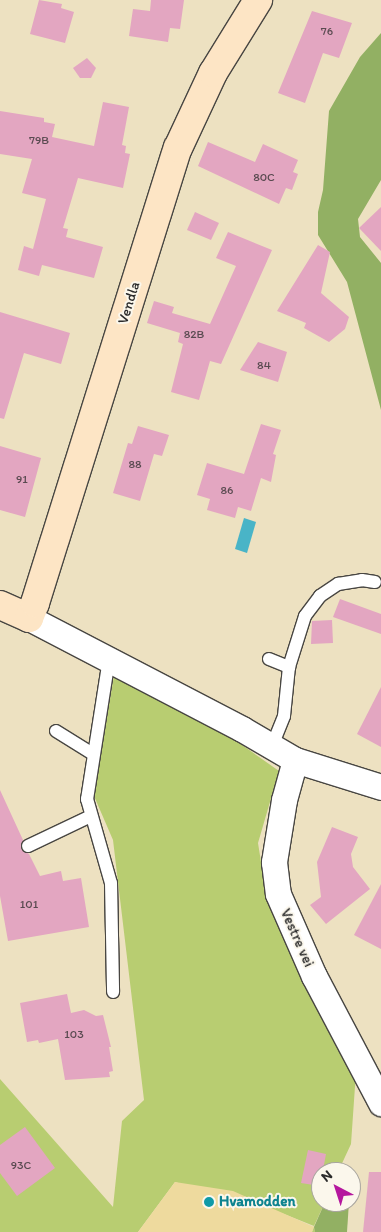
<!DOCTYPE html>
<style>
body{margin:0}
#map{position:relative;width:381px;height:1232px;overflow:hidden;background:#ede1c1;font-family:Itim,sans-serif}
div>[style]{position:absolute}
[style*='--x']{left:calc(var(--x)*1px);top:calc(var(--y)*1px);width:calc(var(--w)*1px);rotate:calc(var(--a)*1deg)}
.green>*{inset:0;background:#b8cd71}
.forest>*{inset:0;background:#92b063}
.sand>*{inset:0;background:#eeda9e}
.water>*{inset:0;background:#49b4c7}
.building>*{inset:0;background:#e3a6c1}
.roads{filter:drop-shadow(1px 0 #484642) drop-shadow(-1px 0 #484642) drop-shadow(0 1px #484642) drop-shadow(0 -1px #484642)}
.lane>*{height:12px;margin:-6px;padding:0 6px;transform-origin:6px;border-radius:6px;background:#fff}
.street>*{height:25px;margin:-12.5px;padding:0 12.5px;transform-origin:12.5px;border-radius:12.5px;background:#fff}
.secondary>*{height:28px;margin:-14px;padding:0 14px;transform-origin:14px;border-radius:14px;background:#fde5c5}
.dots>*{width:14px;height:14px;translate:-50% -50%;box-sizing:border-box;border:2px solid #fbf7ec;border-radius:50%}
span{translate:-50% -50%;white-space:nowrap;text-align:center;line-height:1.15;-webkit-text-stroke:4px #fbf7ec;paint-order:stroke}
.number-label{font-size:12px;color:#594a50}
.number-label span{-webkit-text-stroke-width:0}
.street-label{font-size:15px;color:#2b2b2b}
.culture-label{font-size:15px;color:#0d838f;font-weight:700}
.left{translate:0 -50%;text-align:left}
.north{position:absolute;left:311px;top:1162px;width:50px;height:50px;box-sizing:border-box;background:#fbf7ec;border:1px solid #a8a59f;border-radius:50%;rotate:320deg;font-size:14px;font-weight:700;line-height:20px;text-align:center;color:#2b2b2b}
.north::after{content:'';display:block;margin:auto;width:18px;height:22px;background:#b5179e;clip-path:polygon(50% 0,100% 100%,50% 72%,0 100%)}
</style>
<div id="map">
<div class="green">
<i style="clip-path:polygon(114px 675px,205px 719px,279px 771px,258px 843px,265px 887px,356px 1072px,351px 1144px,338px 1172px,321px 1172px,321px 1202px,325px 1202px,314px 1226px,315px 1232px,312px 1232px,314px 1226px,284px 1214px,175px 1182px,138px 1232px,0 1232px,0 1079px,113px 1207px,122px 1121px,144px 1100px,113px 840px,94px 796px)"></i>
</div>
<div class="forest">
<i style="clip-path:polygon(381px 33px,381px 180px,358px 219px,360px 237px,381px 263px,381px 410px,347px 282px,318px 235px,318px 212px,323px 190px,329px 111px,360px 57px)"></i>
<i style="clip-path:polygon(325px 1202px,349px 1202px,347px 1232px,315px 1232px,314px 1227px)"></i>
</div>
<div class="sand">
<i style="clip-path:polygon(175px 1182px,233px 1191px,314px 1227px,312px 1232px,138px 1232px)"></i>
</div>
<div class="water">
<i style="clip-path:polygon(244px 518px,256px 522px,247px 553px,235px 549px)"></i>
</div>
<div class="building">
<i style="clip-path:polygon(39px 0,62px 4px,61px 8px,74px 12px,65px 43px,30px 34px)"></i>
<i style="clip-path:polygon(151px 0,184px 0,180px 29px,170px 28px,168px 42px,129px 36px,133px 9px,150px 11px)"></i>
<i style="clip-path:polygon(312px 11px,352px 23px,339px 58px,323px 53px,305px 103px,278px 93px)"></i>
<i style="clip-path:polygon(87px 58px,96px 68px,91px 78px,80px 78px,73px 68px)"></i>
<i style="clip-path:polygon(103px 102px,129px 107px,122px 145px,126px 146px,125px 153px,130px 154px,123px 188px,78px 178px,63px 228px,68px 229px,66px 237px,103px 247px,94px 278px,42px 265px,39px 276px,18px 270px,24px 246px,33px 249px,46px 199px,22px 193px,32px 159px,0 154px,0 111px,44px 118px,44px 122px,55px 124px,52px 137px,94px 146px)"></i>
<i style="clip-path:polygon(208px 142px,255px 162px,263px 144px,298px 160px,293px 172px,298px 174px,292px 190px,286px 188px,279px 204px,198px 166px)"></i>
<i style="clip-path:polygon(381px 207px,381px 251px,359px 228px)"></i>
<i style="clip-path:polygon(195px 212px,219px 223px,211px 240px,187px 230px)"></i>
<i style="clip-path:polygon(228px 232px,272px 250px,221px 364px,210px 361px,199px 400px,171px 392px,183px 344px,178px 342px,180px 333px,147px 323px,154px 301px,174px 307px,172px 313px,210px 324px,236px 266px,216px 258px)"></i>
<i style="clip-path:polygon(318px 245px,330px 252px,321px 293px,349px 317px,345px 329px,329px 342px,304px 328px,306px 323px,277px 311px)"></i>
<i style="clip-path:polygon(0 312px,70px 333px,61px 364px,24px 353px,4px 419px,0 418px)"></i>
<i style="clip-path:polygon(258px 342px,287px 352px,278px 382px,240px 370px)"></i>
<i style="clip-path:polygon(261px 424px,281px 430px,273px 454px,276px 455px,271px 482px,261px 478px,251px 511px,238px 507px,235px 518px,207px 510px,210px 499px,197px 495px,207px 463px,244px 474px)"></i>
<i style="clip-path:polygon(138px 426px,169px 435px,162px 456px,154px 454px,140px 501px,113px 493px,128px 443px,132px 444px)"></i>
<i style="clip-path:polygon(0 446px,41px 458px,25px 517px,0 510px)"></i>
<i style="clip-path:polygon(340px 599px,381px 614px,381px 634px,333px 617px)"></i>
<i style="clip-path:polygon(332px 620px,333px 643px,311px 644px,312px 621px)"></i>
<i style="clip-path:polygon(381px 687px,381px 747px,357px 734px)"></i>
<i style="clip-path:polygon(0 790px,23px 840px,21px 849px,29px 854px,40px 876px,61px 871px,63px 881px,81px 878px,89px 927px,8px 941px,0 896px)"></i>
<i style="clip-path:polygon(332px 827px,358px 837px,351px 854px,353px 867px,370px 889px,326px 924px,310px 905px,321px 897px,317px 862px)"></i>
<i style="clip-path:polygon(381px 884px,381px 949px,354px 935px)"></i>
<i style="clip-path:polygon(67px 994px,71px 1013px,84px 1010px,96px 1016px,103px 1015px,111px 1047px,109px 1047px,113px 1071px,109px 1072px,110px 1077px,65px 1080px,58px 1039px,39px 1043px,38px 1040px,27px 1042px,20px 1003px)"></i>
<i style="clip-path:polygon(25px 1127px,55px 1168px,17px 1196px,0 1173px,0 1145px)"></i>
<i style="clip-path:polygon(308px 1150px,326px 1154px,320px 1186px,301px 1183px)"></i>
<i style="clip-path:polygon(369px 1172px,381px 1172px,381px 1232px,363px 1232px)"></i>
</div>
<div class="roads">
<div class="lane">
<i style="--x:109;--y:659;--w:142;--a:98.9"></i>
<i style="--x:87;--y:799;--w:87;--a:74.1"></i>
<i style="--x:111;--y:883;--w:109;--a:88.9"></i>
<i style="--x:269;--y:659;--w:22;--a:22"></i>
<i style="--x:56;--y:731;--w:44;--a:31.9"></i>
<i style="--x:272;--y:746;--w:32;--a:-68"></i>
<i style="--x:284;--y:716;--w:49;--a:-84.2"></i>
<i style="--x:289;--y:667;--w:53;--a:-72.6"></i>
<i style="--x:305;--y:616;--w:25;--a:-53"></i>
<i style="--x:320;--y:596;--w:22;--a:-34"></i>
<i style="--x:338;--y:584;--w:24;--a:-9"></i>
<i style="--x:362;--y:580;--w:13;--a:9"></i>
<i style="--x:28;--y:846;--w:70;--a:-25.5"></i>
</div>
<div class="street">
<i style="--x:29;--y:618;--w:240;--a:27.5"></i>
<i style="--x:242;--y:729;--w:61;--a:30.3"></i>
<i style="--x:295;--y:760;--w:90;--a:17.4"></i>
<i style="--x:295;--y:760;--w:41;--a:105.4"></i>
<i style="--x:284;--y:800;--w:63;--a:99.2"></i>
<i style="--x:274;--y:862;--w:32;--a:83"></i>
<i style="--x:278;--y:894;--w:90;--a:66.3"></i>
<i style="--x:314;--y:976;--w:144;--a:62.2"></i>
</div>
<div class="secondary">
<i style="--x:0;--y:605;--w:32;--a:24"></i>
<i style="--x:29;--y:618;--w:16;--a:-68"></i>
<i style="--x:35;--y:603;--w:477;--a:-72.6"></i>
<i style="--x:178;--y:148;--w:83;--a:-65"></i>
<i style="--x:213;--y:73;--w:86;--a:-58.3"></i>
</div>
</div>
<div class="dots">
<i style="left:209px;top:1202px;background:#0f9aa8"></i>
</div>
<div class="number-label">
<span style="left:327px;top:32px">76</span>
<span style="left:39px;top:141px">79B</span>
<span style="left:264px;top:178px">80C</span>
<span style="left:194px;top:335px">82B</span>
<span style="left:264px;top:366px">84</span>
<span style="left:135px;top:465px">88</span>
<span style="left:22px;top:480px">91</span>
<span style="left:227px;top:491px">86</span>
<span style="left:29px;top:905px">101</span>
<span style="left:74px;top:1035px">103</span>
<span style="left:21px;top:1166px">93C</span>
</div>
<div class="street-label">
<span style="left:129px;top:303px;rotate:-73deg">Vendla</span>
<span style="left:297px;top:938px;rotate:66deg">Vestre vei</span>
</div>
<div class="culture-label">
<span class="left" style="left:219px;top:1202px">Hvamodden</span>
</div>
<div class="north">N</div>
</div>
